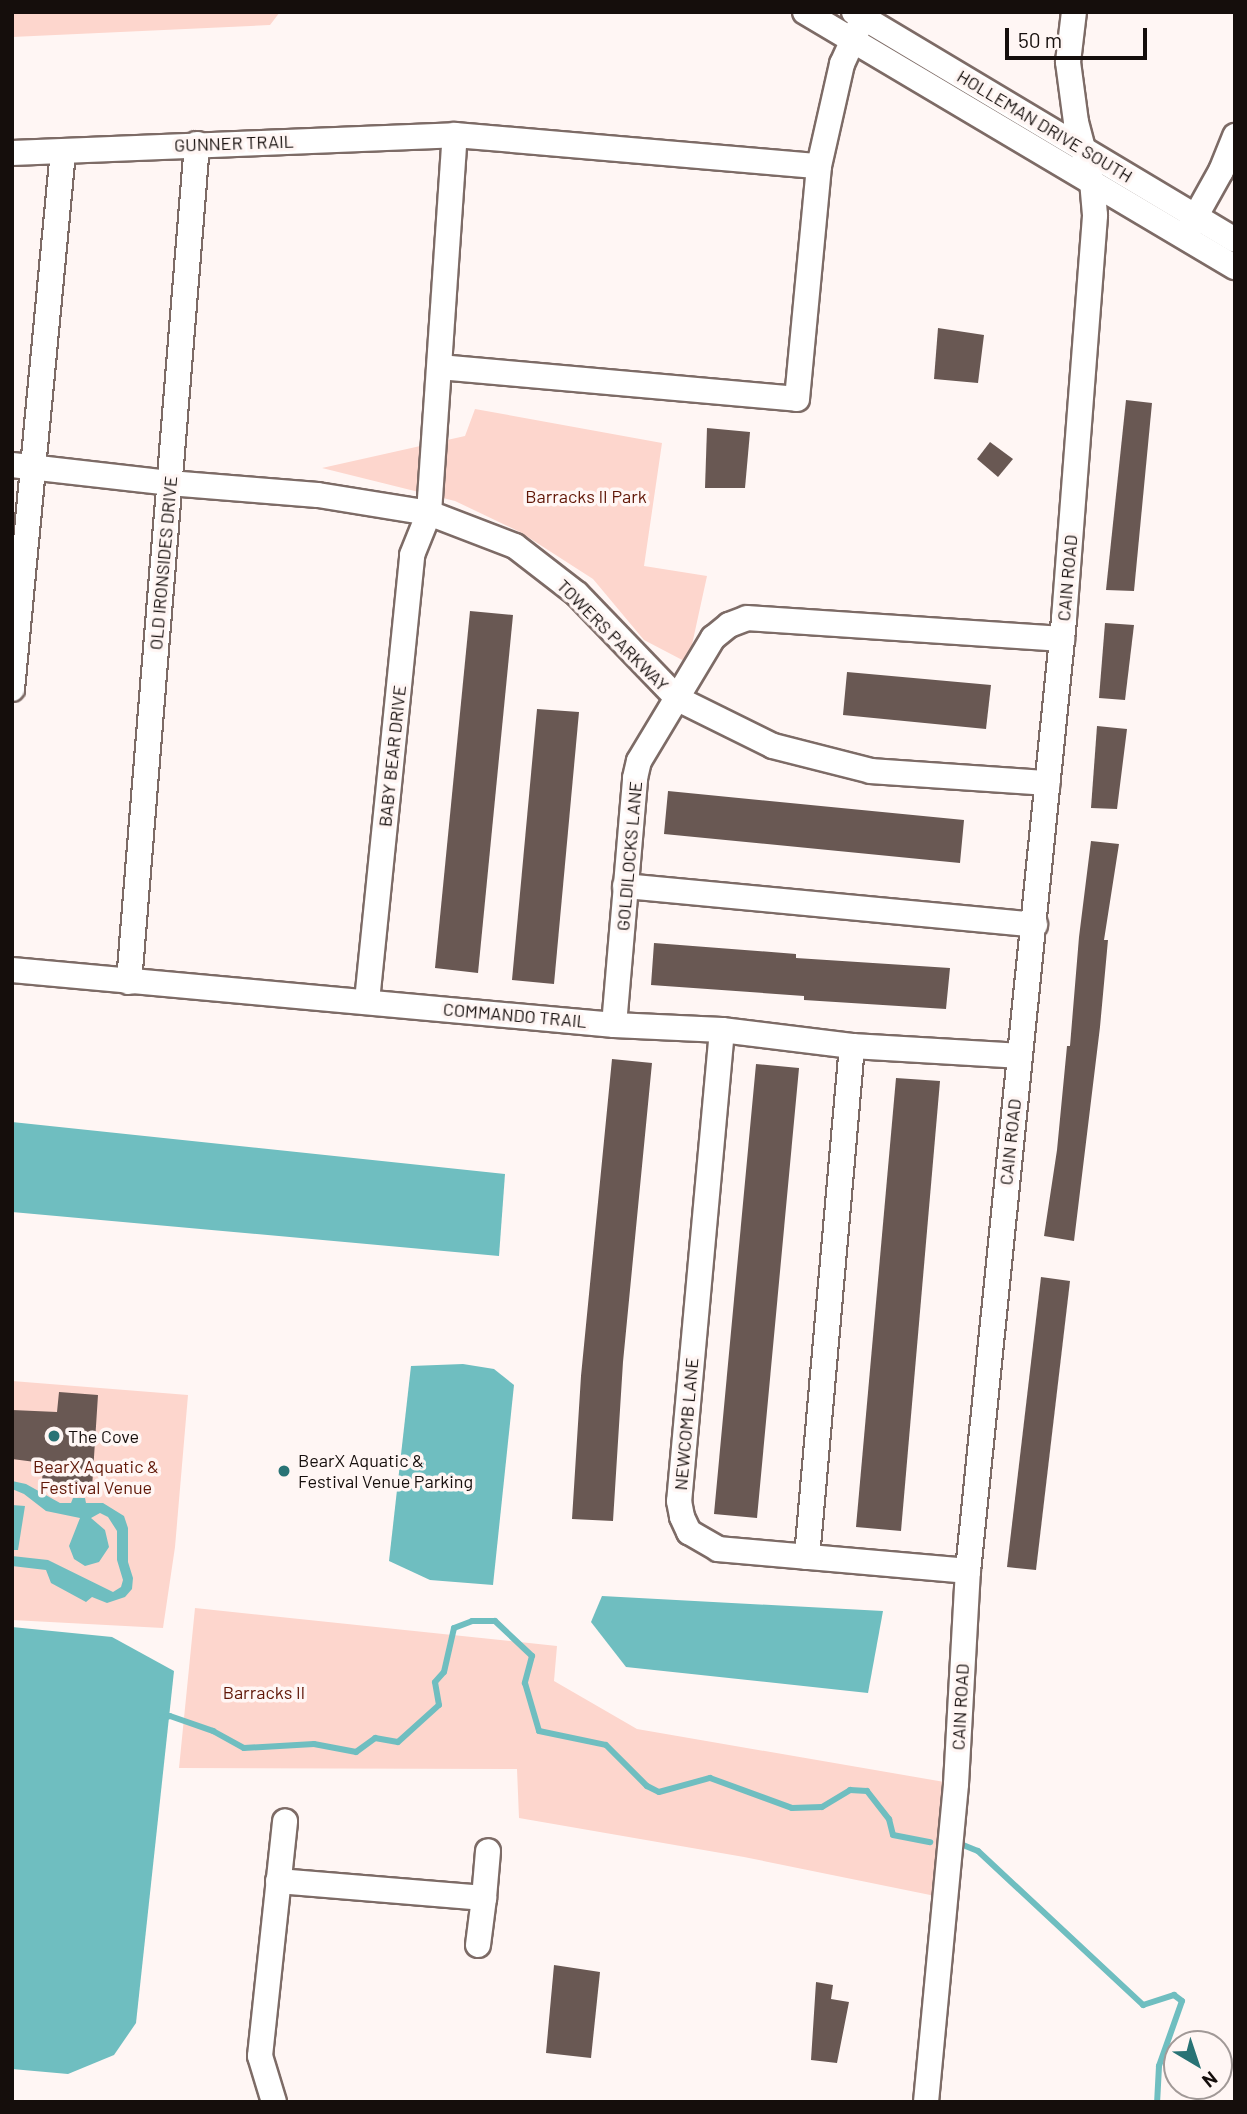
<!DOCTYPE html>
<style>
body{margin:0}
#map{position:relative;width:1247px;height:2114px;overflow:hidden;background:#fff6f4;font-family:Barlow,sans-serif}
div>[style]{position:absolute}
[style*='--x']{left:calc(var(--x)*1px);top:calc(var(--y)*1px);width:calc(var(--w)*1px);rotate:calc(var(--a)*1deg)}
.green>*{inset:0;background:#fdd6cd}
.water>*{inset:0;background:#6fbec0}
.stream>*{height:6px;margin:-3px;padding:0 3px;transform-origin:3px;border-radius:3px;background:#6fbec0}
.building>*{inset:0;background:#695853}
.roads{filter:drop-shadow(2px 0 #7d6b66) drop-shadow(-2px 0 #7d6b66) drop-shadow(0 2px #7d6b66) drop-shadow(0 -2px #7d6b66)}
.minor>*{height:24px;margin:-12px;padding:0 12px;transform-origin:12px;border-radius:12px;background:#fff}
.dots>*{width:19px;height:19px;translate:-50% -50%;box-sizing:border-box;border:4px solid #fff6f4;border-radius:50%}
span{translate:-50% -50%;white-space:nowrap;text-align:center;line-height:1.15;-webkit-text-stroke:7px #fff6f4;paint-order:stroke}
.street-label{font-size:18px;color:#150e0c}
.park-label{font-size:18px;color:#601707}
.poi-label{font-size:18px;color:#150e0c}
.left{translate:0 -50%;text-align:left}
.frame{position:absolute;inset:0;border:14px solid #150e0c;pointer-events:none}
.north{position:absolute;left:1163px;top:2030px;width:70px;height:70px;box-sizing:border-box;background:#fff6f4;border:2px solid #a19997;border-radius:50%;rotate:141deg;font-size:19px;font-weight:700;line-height:28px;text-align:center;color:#150e0c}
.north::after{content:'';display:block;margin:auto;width:24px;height:32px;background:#297375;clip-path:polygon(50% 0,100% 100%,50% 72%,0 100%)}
.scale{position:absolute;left:1005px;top:28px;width:142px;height:32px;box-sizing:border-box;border:4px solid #150e0c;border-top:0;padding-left:9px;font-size:21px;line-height:24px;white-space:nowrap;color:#150e0c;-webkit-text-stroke:5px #fff6f4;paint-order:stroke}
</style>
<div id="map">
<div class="green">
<i style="clip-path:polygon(12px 12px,280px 12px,270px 25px,12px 37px)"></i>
<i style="clip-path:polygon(475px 409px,662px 443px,644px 566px,707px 576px,688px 663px,644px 640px,593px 579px,520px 532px,455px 501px,322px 468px,465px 436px)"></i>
<i style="clip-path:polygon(12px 1381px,188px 1395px,175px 1547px,163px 1628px,12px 1620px)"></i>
<i style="clip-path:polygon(195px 1608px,557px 1646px,554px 1681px,637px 1729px,956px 1784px,945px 1898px,744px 1857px,519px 1818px,517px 1769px,179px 1768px)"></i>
</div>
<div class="water">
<i style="clip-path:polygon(12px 1122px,505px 1174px,499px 1256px,12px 1212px)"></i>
<i style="clip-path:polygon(463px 1364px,494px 1369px,514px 1385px,493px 1585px,430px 1580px,389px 1561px,411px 1366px)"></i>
<i style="clip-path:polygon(12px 1481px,26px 1484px,60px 1503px,71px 1503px,73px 1498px,85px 1498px,86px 1503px,103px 1503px,124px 1516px,128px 1528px,128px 1562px,133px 1578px,132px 1589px,125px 1597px,107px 1603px,92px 1597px,86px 1602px,51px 1583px,46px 1570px,12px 1566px,12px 1556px,48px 1560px,113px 1592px,121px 1587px,123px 1580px,117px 1560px,117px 1531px,108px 1517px,100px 1513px,91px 1518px,105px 1530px,109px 1547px,99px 1562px,85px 1566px,74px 1559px,69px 1546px,80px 1518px,46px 1511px,24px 1494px,12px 1489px)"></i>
<i style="clip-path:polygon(12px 1505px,25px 1506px,18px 1550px,12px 1550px)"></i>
<i style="clip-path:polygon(602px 1596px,883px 1611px,868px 1693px,626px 1667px,591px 1622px)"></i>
<i style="clip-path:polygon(12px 1627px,112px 1637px,174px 1671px,136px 2023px,114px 2055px,68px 2074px,12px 2069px)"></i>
</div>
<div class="stream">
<i style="--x:163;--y:1718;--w:7;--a:-16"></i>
<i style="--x:170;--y:1716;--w:46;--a:19.2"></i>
<i style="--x:213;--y:1731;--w:35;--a:29"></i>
<i style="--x:244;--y:1748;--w:70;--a:-3.3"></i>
<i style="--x:314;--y:1744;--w:43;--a:10.8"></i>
<i style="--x:356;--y:1752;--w:24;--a:-36"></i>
<i style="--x:375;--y:1738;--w:23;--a:10"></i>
<i style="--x:398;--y:1742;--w:55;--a:-42.1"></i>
<i style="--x:439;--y:1705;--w:23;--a:-100"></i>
<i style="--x:435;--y:1682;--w:13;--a:-48"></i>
<i style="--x:444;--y:1672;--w:45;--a:-77.2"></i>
<i style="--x:454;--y:1628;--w:19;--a:-21"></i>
<i style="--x:472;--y:1621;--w:23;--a:0"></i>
<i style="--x:495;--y:1621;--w:51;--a:43.4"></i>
<i style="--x:532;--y:1656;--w:28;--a:105"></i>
<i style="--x:525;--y:1683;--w:50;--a:73.7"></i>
<i style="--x:539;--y:1731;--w:68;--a:11.8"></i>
<i style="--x:606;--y:1745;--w:58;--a:45"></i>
<i style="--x:647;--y:1786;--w:13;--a:27"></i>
<i style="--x:659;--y:1792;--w:53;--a:-15.4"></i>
<i style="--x:710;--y:1778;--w:87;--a:20.1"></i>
<i style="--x:792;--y:1808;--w:30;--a:-2"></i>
<i style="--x:822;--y:1807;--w:33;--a:-31"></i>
<i style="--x:850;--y:1790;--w:17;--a:3"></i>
<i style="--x:867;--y:1791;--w:36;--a:52"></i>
<i style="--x:889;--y:1819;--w:16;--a:76"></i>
<i style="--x:893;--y:1835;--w:38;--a:11"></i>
<i style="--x:963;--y:1845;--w:16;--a:22"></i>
<i style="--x:978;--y:1851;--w:226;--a:43"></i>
<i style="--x:1143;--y:2005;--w:33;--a:-18"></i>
<i style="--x:1174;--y:1995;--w:10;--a:37"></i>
<i style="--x:1182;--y:2001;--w:69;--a:109.5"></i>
<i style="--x:1159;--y:2066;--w:36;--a:93"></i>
</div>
<div class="building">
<i style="clip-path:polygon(938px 328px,984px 335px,978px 383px,934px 379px)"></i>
<i style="clip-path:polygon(1126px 400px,1152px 403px,1134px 591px,1106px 590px)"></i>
<i style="clip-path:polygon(707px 428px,750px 432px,745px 488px,705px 488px)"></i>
<i style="clip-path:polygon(990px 442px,1013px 459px,998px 477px,977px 459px)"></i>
<i style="clip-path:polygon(470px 611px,513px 615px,478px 973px,435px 968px)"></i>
<i style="clip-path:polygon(1105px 623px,1134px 625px,1125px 700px,1099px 698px)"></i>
<i style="clip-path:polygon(847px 672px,991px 685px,986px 729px,843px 715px)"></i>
<i style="clip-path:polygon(537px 709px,579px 712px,554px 984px,512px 980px)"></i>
<i style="clip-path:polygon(1097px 726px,1127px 729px,1117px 809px,1091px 808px)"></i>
<i style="clip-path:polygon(668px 791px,964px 820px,960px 863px,664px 834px)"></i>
<i style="clip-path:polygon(1091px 841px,1119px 844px,1104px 940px,1108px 940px,1100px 1027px,1074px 1241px,1044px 1236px,1057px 1150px,1067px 1046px,1070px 1046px,1079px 937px)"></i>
<i style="clip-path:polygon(654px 943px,796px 954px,796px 958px,950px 968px,946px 1009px,804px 1000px,804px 996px,651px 985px)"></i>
<i style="clip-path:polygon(612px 1059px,652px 1063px,623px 1362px,613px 1521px,572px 1519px,581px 1376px)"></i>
<i style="clip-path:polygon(756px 1064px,799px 1068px,757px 1518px,714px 1514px)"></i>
<i style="clip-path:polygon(896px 1078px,940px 1081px,901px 1531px,856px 1527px)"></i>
<i style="clip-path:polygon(1041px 1277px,1070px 1281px,1036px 1570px,1007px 1567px)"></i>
<i style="clip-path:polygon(59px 1392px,98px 1395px,92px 1488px,42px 1483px,43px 1463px,12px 1459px,12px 1410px,57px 1412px)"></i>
<i style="clip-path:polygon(554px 1965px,600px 1972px,591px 2058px,546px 2053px)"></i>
<i style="clip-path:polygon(816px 1982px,833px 1985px,831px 1999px,849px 2002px,837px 2063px,811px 2060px)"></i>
</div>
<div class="roads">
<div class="minor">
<i style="--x:805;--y:12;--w:500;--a:30.7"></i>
<i style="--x:854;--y:12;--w:444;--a:30.9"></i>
<i style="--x:12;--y:153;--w:443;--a:-2.3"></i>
<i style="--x:455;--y:135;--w:365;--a:4.9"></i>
<i style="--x:1188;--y:230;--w:68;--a:-60.8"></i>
<i style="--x:1221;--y:171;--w:38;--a:-68"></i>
<i style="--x:440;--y:367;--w:358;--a:5.1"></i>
<i style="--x:797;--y:399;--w:234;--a:-84.6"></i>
<i style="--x:819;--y:166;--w:105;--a:-77.3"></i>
<i style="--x:842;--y:64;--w:51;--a:-65.5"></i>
<i style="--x:12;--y:465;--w:158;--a:6.5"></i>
<i style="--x:169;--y:483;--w:149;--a:4.6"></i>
<i style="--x:318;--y:495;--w:112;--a:9.2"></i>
<i style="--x:429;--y:513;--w:92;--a:21"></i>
<i style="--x:515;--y:546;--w:78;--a:37.7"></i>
<i style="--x:577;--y:594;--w:146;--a:46.1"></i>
<i style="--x:678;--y:699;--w:106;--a:26.3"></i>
<i style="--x:773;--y:746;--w:101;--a:14.3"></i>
<i style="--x:871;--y:771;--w:177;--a:3.9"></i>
<i style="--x:12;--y:689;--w:540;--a:-84.58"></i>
<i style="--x:625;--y:886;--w:412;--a:5.4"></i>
<i style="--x:12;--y:970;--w:605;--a:5.22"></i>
<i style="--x:614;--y:1025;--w:108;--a:2.7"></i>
<i style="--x:722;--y:1030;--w:131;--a:7"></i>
<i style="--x:852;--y:1046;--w:166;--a:3.4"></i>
<i style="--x:129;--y:982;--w:841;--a:-85.36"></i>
<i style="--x:367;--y:1001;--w:448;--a:-84.2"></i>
<i style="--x:412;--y:555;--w:45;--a:-68"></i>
<i style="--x:429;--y:513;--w:379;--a:-86.1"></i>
<i style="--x:614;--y:1025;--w:248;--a:-85.1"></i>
<i style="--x:635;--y:778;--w:17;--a:-77"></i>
<i style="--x:639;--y:761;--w:144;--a:-59"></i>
<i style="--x:713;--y:638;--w:21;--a:-39"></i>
<i style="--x:729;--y:625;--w:19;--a:-21"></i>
<i style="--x:747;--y:618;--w:316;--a:3.8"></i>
<i style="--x:722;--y:1030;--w:473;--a:95.2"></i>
<i style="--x:679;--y:1501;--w:16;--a:79"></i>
<i style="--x:682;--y:1517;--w:17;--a:65"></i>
<i style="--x:689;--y:1532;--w:34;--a:30"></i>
<i style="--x:718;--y:1549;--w:251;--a:5"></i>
<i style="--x:807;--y:1557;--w:513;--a:-84.97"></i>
<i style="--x:278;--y:1881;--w:207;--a:4.7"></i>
<i style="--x:484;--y:1898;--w:47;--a:-85.1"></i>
<i style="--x:478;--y:1945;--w:47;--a:-82.7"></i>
<i style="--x:274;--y:2102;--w:48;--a:-106.9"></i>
<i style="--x:260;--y:2056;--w:236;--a:-83.9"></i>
<i style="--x:926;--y:2102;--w:319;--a:-84.6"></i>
<i style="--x:956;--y:1784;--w:213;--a:-86.8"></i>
<i style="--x:968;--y:1571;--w:957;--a:-84.24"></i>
<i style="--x:1064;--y:619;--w:405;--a:-85.6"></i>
<i style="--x:1095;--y:215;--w:32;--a:-95"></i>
<i style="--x:1092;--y:183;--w:63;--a:-104.7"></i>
<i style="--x:1076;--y:122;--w:61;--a:-97.6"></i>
<i style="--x:1068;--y:62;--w:50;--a:-83.2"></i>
</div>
</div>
<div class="dots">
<i style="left:54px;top:1436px;background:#297375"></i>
<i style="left:284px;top:1471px;background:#297375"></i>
</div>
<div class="street-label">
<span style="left:1045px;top:126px;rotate:31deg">HOLLEMAN DRIVE SOUTH</span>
<span style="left:234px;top:143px;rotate:-2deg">GUNNER TRAIL</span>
<span style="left:163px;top:563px;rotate:-85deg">OLD IRONSIDES DRIVE</span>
<span style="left:1067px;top:578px;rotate:-85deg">CAIN ROAD</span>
<span style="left:613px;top:635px;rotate:45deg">TOWERS PARKWAY</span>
<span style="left:392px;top:756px;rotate:-84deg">BABY BEAR DRIVE</span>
<span style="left:629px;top:856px;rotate:-85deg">GOLDILOCKS LANE</span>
<span style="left:515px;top:1015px;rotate:5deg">COMMANDO TRAIL</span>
<span style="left:1010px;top:1142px;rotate:-84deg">CAIN ROAD</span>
<span style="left:686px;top:1424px;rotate:-85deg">NEWCOMB LANE</span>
<span style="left:960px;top:1707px;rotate:-87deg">CAIN ROAD</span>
</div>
<div class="park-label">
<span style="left:586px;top:496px">Barracks II Park</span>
<span style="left:96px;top:1477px">BearX Aquatic &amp;<br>Festival Venue</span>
<span style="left:264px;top:1692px">Barracks II</span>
</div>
<div class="poi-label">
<span class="left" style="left:68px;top:1436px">The Cove</span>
<span class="left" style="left:298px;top:1471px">BearX Aquatic &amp;<br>Festival Venue Parking</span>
</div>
<div class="frame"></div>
<div class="north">N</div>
<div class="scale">50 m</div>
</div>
